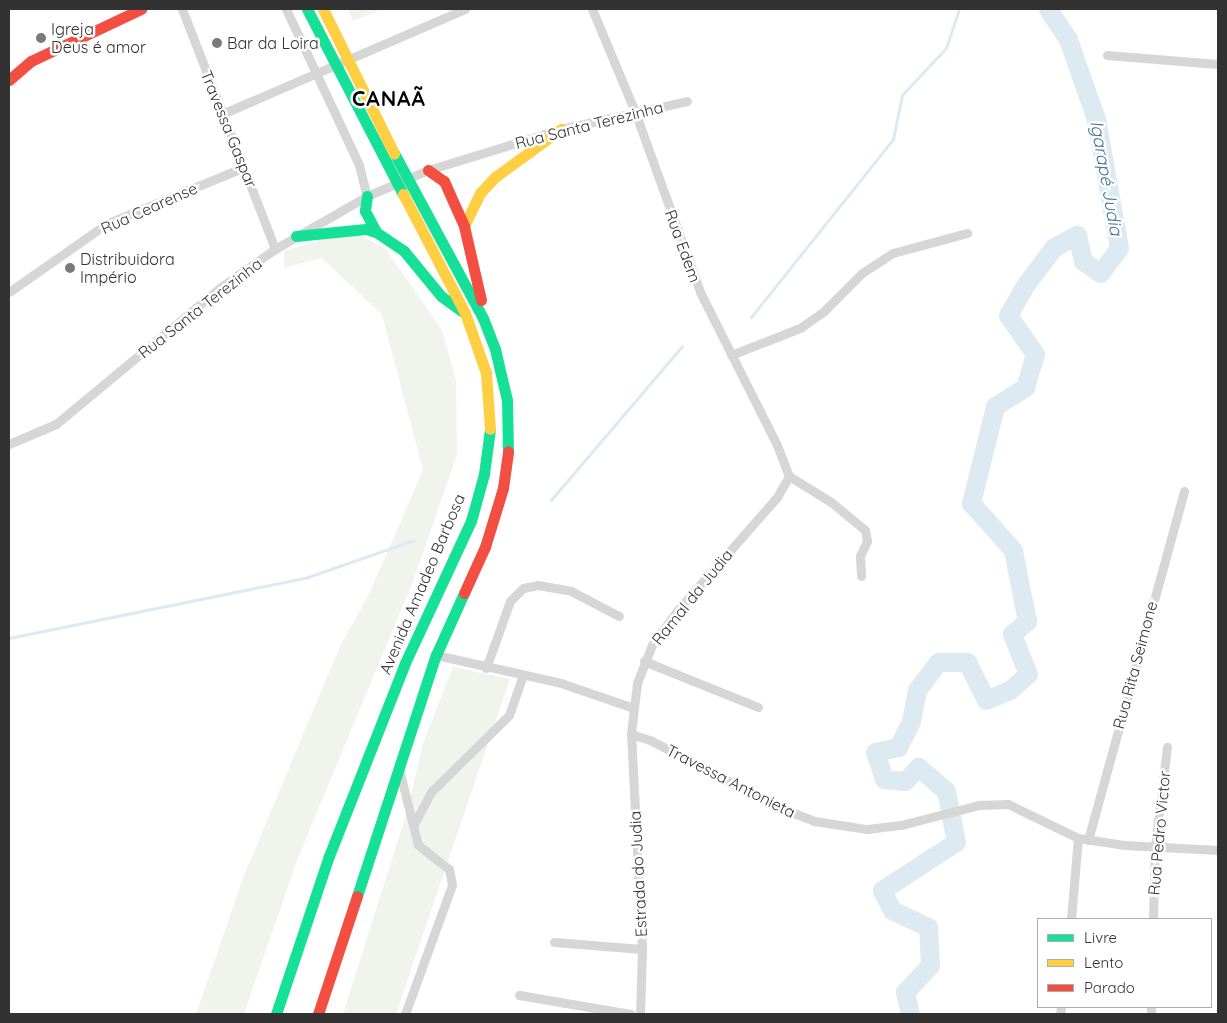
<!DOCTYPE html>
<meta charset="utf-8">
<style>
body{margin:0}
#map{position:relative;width:1227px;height:1023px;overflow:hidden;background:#fff;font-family:Quicksand,sans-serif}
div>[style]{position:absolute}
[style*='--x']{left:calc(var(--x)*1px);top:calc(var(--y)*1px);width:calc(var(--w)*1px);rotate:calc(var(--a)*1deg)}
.green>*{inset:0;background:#f1f4ed}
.stream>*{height:3px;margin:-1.5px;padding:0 1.5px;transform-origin:1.5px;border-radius:1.5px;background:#ddeaf2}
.river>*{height:19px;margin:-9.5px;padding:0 9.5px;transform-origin:9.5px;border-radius:9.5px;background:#ddeaf2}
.street>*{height:9px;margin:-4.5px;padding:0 4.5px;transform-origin:4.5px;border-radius:4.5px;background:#d6d6d6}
.fast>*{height:11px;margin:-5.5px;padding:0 5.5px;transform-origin:5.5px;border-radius:5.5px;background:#16e098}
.slow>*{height:11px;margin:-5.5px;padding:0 5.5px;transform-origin:5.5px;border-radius:5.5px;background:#ffcf43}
.jam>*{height:11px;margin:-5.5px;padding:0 5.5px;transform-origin:5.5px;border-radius:5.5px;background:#f24e42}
.dots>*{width:14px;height:14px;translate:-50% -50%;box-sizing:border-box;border:2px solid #fff;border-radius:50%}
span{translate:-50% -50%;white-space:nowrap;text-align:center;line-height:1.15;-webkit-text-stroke:5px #fff;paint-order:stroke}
.poi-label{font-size:16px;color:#323232}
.left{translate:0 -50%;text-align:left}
.street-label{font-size:16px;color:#323232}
.water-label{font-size:18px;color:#3f7395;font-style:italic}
.district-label{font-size:21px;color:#000;font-weight:700;letter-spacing:1px}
.frame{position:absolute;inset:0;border:10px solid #323232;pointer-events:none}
.legend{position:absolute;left:1037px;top:918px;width:175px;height:90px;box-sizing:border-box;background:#fff;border:1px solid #adadad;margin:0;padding:6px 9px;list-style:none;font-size:15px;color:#323232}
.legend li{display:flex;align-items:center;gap:10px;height:25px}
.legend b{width:25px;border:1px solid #adadad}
</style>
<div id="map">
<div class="green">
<i style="clip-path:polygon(348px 9px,383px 9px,353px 21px)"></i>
<i style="clip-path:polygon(357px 234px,385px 248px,442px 330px,456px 380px,457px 455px,414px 579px,298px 858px,244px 1014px,196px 1014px,243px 878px,340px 646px,370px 592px,423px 470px,382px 315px,322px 258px,284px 268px,284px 251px,322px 240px)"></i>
<i style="clip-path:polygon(453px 667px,510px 679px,396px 1014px,343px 1014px,408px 808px,423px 743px)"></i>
</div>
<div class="stream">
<i style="--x:751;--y:317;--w:228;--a:-51.4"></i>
<i style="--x:893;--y:139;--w:45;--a:-78.4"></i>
<i style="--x:902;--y:95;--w:64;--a:-46.9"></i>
<i style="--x:946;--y:48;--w:41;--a:-71.6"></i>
<i style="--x:551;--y:500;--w:202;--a:-49.6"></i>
<i style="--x:9;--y:638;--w:305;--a:-11.5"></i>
<i style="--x:308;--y:577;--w:112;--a:-19.2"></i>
</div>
<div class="river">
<i style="--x:910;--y:1014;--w:23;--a:-103"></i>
<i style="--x:905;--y:992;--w:37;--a:-47"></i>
<i style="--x:930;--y:965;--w:38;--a:-93"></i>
<i style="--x:928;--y:927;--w:40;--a:-155"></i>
<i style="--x:892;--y:910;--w:22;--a:-117"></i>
<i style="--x:882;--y:890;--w:88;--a:-33"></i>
<i style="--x:956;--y:842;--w:52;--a:-101.1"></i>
<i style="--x:946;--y:791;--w:37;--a:-139"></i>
<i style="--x:918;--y:767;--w:19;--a:133"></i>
<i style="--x:905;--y:781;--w:21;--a:-175"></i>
<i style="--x:884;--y:779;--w:28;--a:-108"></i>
<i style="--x:875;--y:752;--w:24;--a:-12"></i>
<i style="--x:898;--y:747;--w:29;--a:-63"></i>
<i style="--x:911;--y:721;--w:32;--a:-79"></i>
<i style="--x:917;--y:690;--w:35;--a:-53"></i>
<i style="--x:938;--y:662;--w:29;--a:0"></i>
<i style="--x:967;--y:662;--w:42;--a:63.4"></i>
<i style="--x:986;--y:700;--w:26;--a:-23"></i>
<i style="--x:1010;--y:690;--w:24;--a:-42"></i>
<i style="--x:1028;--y:674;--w:43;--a:-111.8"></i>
<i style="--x:1012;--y:634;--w:20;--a:-41"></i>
<i style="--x:1027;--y:621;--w:72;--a:-101.2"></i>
<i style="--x:1013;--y:550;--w:63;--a:-131.8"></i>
<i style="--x:971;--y:503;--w:100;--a:-76.1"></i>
<i style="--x:995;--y:406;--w:36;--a:-32"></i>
<i style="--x:1025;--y:387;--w:34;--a:-73"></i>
<i style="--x:1035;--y:354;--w:47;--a:-124.7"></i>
<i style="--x:1008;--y:315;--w:36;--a:-60"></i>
<i style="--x:1026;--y:284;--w:46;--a:-52.9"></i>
<i style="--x:1054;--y:247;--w:26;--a:-28"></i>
<i style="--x:1077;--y:235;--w:27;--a:77"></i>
<i style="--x:1083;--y:261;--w:21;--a:35"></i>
<i style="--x:1100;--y:273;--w:31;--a:-53"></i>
<i style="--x:1119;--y:248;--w:131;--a:-100.1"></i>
<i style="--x:1096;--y:119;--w:85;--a:-109.3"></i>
<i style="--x:1068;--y:39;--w:36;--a:-124"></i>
</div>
<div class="street">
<i style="--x:182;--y:9;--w:257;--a:68.8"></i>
<i style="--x:286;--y:9;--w:172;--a:64.9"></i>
<i style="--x:359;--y:165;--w:32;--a:76"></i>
<i style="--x:592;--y:9;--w:112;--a:67.3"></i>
<i style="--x:635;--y:112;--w:191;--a:70.1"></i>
<i style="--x:700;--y:292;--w:171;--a:63.3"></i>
<i style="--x:777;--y:445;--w:33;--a:69"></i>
<i style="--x:1107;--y:55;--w:111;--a:4.6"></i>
<i style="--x:222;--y:114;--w:265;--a:-23.4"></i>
<i style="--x:9;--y:292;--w:118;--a:-35"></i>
<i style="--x:106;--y:224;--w:149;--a:-22.4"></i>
<i style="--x:731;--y:355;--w:74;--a:-21.4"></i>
<i style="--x:800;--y:328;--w:29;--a:-35"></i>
<i style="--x:824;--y:311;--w:54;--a:-45"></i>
<i style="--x:862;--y:273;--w:37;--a:-33"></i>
<i style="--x:893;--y:253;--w:77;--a:-15.1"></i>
<i style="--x:9;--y:444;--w:51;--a:-23.1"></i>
<i style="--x:56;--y:424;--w:214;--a:-39.7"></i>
<i style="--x:221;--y:287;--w:66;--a:-35.1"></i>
<i style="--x:275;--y:249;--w:106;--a:-29.9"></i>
<i style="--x:367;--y:196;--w:66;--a:-23.1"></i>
<i style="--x:428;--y:170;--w:139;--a:-17.1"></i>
<i style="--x:561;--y:129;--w:129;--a:-12.5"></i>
<i style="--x:789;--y:476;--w:49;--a:31.8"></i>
<i style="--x:831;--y:502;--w:44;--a:39.5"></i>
<i style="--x:865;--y:530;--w:11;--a:80"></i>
<i style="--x:867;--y:541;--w:17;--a:115"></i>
<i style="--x:860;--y:556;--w:20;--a:87"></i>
<i style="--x:436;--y:655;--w:128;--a:12.6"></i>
<i style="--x:561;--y:683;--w:76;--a:19.1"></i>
<i style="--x:644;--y:661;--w:123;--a:22"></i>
<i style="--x:486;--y:668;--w:71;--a:-70.3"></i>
<i style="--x:510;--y:601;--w:18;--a:-45"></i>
<i style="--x:523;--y:588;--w:15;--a:-11"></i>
<i style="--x:538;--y:585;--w:34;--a:10"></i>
<i style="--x:571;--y:591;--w:54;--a:27.5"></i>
<i style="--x:631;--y:734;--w:22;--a:18"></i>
<i style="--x:652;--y:741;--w:142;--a:27.6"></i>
<i style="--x:778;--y:807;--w:39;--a:21"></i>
<i style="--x:814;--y:821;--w:54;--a:8.6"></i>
<i style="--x:867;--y:829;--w:34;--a:-7"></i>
<i style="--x:901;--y:825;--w:81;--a:-14.4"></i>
<i style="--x:979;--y:805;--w:29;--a:-2"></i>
<i style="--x:1008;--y:804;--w:78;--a:25.9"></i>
<i style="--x:1078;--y:838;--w:48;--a:8.5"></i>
<i style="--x:1125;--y:845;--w:93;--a:3.1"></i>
<i style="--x:399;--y:769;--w:78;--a:76"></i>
<i style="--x:418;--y:845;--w:39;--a:38"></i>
<i style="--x:449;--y:869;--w:16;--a:79"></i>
<i style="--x:452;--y:885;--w:137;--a:110"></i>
<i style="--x:413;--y:826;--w:40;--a:-62"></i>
<i style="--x:432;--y:791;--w:108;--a:-44.6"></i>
<i style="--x:509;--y:715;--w:42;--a:-70.7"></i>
<i style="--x:1088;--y:840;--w:362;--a:-74.6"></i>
<i style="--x:1071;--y:919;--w:81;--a:-85.1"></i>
<i style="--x:1153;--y:919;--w:73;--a:-88.4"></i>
<i style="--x:1155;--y:846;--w:100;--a:-83.1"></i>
<i style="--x:554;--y:942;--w:88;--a:4.5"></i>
<i style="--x:519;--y:995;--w:113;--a:9.7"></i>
<i style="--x:640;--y:1014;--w:65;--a:-88.2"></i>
<i style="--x:642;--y:949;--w:215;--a:-92.9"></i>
<i style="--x:631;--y:734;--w:51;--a:-83.3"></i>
<i style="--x:637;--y:683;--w:41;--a:-68.5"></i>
<i style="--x:652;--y:645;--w:42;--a:-53.7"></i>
<i style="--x:677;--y:611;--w:152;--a:-48.7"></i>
<i style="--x:777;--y:497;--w:24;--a:-60"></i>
<i style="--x:1060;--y:1014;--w:7;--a:-82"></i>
<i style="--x:1151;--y:1014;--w:7;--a:-90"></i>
</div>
<div class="fast">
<i style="--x:307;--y:9;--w:208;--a:62.6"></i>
<i style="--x:394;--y:153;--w:187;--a:61.7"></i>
<i style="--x:483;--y:318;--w:33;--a:69"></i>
<i style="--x:495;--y:349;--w:52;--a:76.8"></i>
<i style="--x:507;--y:400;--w:51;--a:88.9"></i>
<i style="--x:367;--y:196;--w:15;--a:98"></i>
<i style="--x:365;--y:211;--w:24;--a:62"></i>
<i style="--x:376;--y:232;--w:34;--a:34"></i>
<i style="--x:404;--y:251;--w:58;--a:50.6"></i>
<i style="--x:441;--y:296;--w:29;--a:36"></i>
<i style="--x:296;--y:236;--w:70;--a:-5.7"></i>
<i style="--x:366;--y:229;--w:10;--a:17"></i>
<i style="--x:357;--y:896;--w:254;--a:-71.9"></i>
<i style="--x:436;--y:655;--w:68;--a:-65.7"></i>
<i style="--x:276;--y:1014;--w:167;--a:-71.5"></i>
<i style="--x:329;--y:856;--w:207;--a:-68.5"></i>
<i style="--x:405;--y:663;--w:157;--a:-65.1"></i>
<i style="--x:471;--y:521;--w:49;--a:-74.5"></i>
<i style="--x:484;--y:474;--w:45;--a:-82.4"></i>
</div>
<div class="slow">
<i style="--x:323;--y:9;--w:161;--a:63.8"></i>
<i style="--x:403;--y:194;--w:134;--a:62.5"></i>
<i style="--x:465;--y:313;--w:64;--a:70.7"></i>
<i style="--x:486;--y:373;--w:56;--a:85.9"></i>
<i style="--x:464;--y:226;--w:37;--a:-64"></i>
<i style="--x:480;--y:193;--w:22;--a:-47"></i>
<i style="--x:495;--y:177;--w:82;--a:-36"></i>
</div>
<div class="jam">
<i style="--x:9;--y:80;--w:29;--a:-41"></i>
<i style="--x:31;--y:61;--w:122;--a:-25.3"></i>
<i style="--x:428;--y:170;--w:19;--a:35"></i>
<i style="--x:444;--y:181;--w:49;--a:66"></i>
<i style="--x:464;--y:226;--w:76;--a:77.1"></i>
<i style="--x:464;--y:593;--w:51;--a:-65.5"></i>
<i style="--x:485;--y:547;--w:62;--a:-73"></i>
<i style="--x:503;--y:488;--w:37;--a:-82"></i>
<i style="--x:318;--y:1014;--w:124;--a:-71.7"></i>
</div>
<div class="dots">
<i style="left:41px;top:38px;background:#7a7a7a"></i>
<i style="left:217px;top:43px;background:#7a7a7a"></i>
<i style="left:70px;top:268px;background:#7a7a7a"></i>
</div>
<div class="poi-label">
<span class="left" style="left:51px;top:38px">Igreja<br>Deus é amor</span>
<span class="left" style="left:227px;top:43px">Bar da Loira</span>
<span class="left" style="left:80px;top:268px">Distribuidora<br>Império</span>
</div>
<div class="street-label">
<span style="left:589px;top:125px;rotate:-14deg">Rua Santa Terezinha</span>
<span style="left:229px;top:129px;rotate:68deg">Travessa Gaspar</span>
<span style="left:149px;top:208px;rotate:-24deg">Rua Cearense</span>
<span style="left:683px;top:246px;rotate:70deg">Rua Edem</span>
<span style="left:200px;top:308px;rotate:-38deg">Rua Santa Terezinha</span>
<span style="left:422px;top:584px;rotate:-67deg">Avenida Amadeo Barbosa</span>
<span style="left:692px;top:597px;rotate:-51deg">Ramal da Judia</span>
<span style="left:1135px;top:665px;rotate:-75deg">Rua Rita Seimone</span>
<span style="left:731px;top:781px;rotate:27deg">Travessa Antonieta</span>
<span style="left:1159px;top:833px;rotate:-85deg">Rua Pedro Victor</span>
<span style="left:638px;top:874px;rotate:-93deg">Estrada do Judia</span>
</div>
<div class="water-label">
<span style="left:1106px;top:178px;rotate:80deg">Igarapé Judia</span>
</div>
<div class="district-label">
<span style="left:389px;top:98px">CANAÃ</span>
</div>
<div class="frame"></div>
<ul class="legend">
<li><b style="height:6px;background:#16e098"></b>Livre</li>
<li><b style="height:6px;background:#ffcf43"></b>Lento</li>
<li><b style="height:6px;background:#f24e42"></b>Parado</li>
</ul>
</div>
